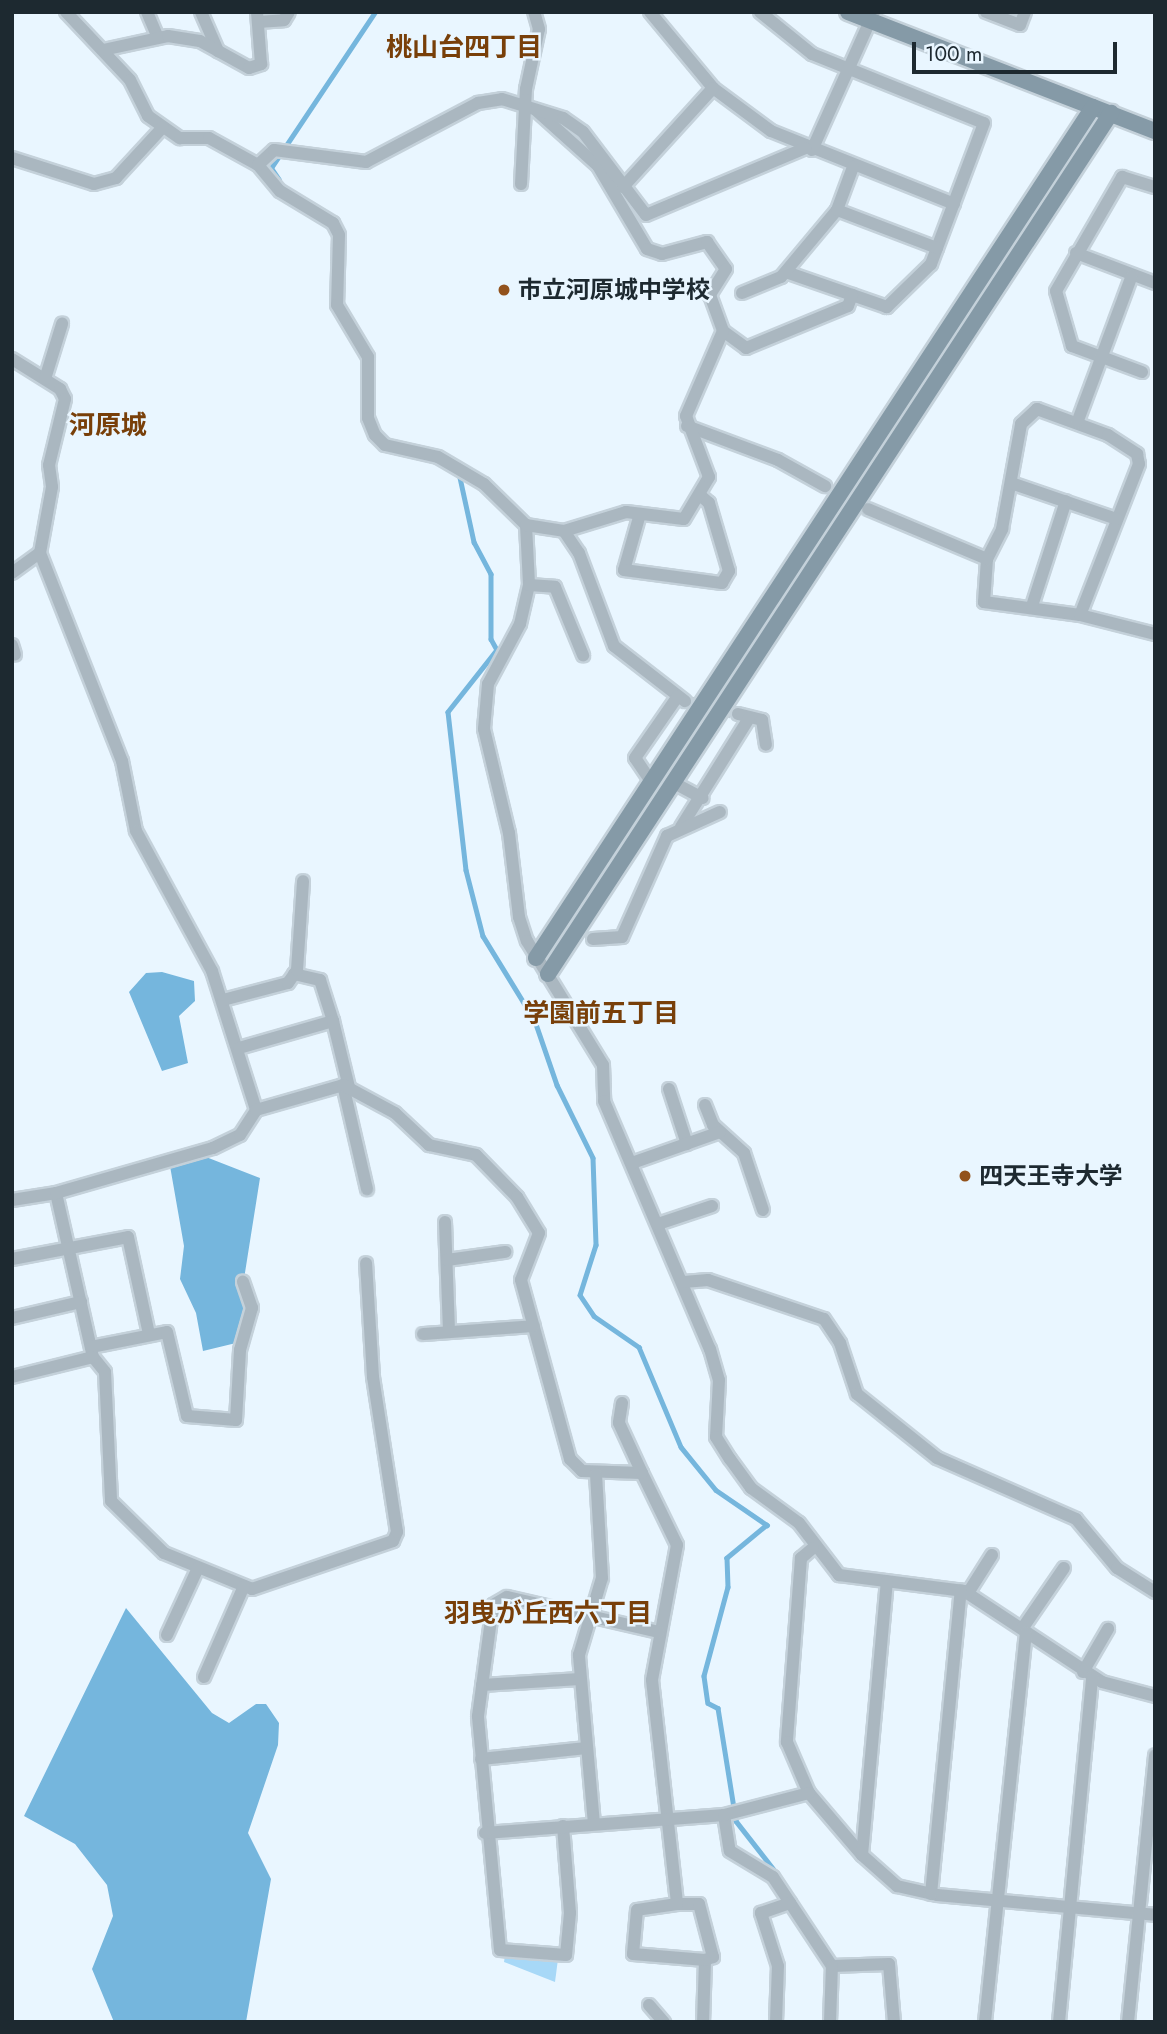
<!DOCTYPE html>
<meta charset="utf-8">
<style>
body{margin:0}
#map{position:relative;width:1167px;height:2034px;overflow:hidden;background:#e9f6ff;font-family:Jost,"Noto Sans JP",sans-serif}
div>[style]{position:absolute}
[style*='--x']{left:calc(var(--x)*1px);top:calc(var(--y)*1px);width:calc(var(--w)*1px);rotate:calc(var(--a)*1deg)}
.green>*{inset:0;background:#a7d8f7}
.water>*{inset:0;background:#75b6dd}
.stream>*{height:4.5px;margin:-2.25px;padding:0 2.25px;transform-origin:2.25px;border-radius:2.25px;background:#75b6dd}
.street-tunnel>*{height:12px;margin-top:-6px;transform-origin:0;background:repeating-linear-gradient(90deg,#c0cdd6 0 12px,transparent 0 18px)}
.roads{filter:drop-shadow(2px 0 #c4d1da) drop-shadow(-2px 0 #c4d1da) drop-shadow(0 2px #c4d1da) drop-shadow(0 -2px #c4d1da)}
.street>*{height:12px;margin:-6px;padding:0 6px;transform-origin:6px;border-radius:6px;background:#aab7c0}
.secondary>*{height:16px;margin:-8px;padding:0 8px;transform-origin:8px;border-radius:8px;background:#859aa7}
.dots>*{width:19px;height:19px;translate:-50% -50%;box-sizing:border-box;border:4px solid #e9f6ff;border-radius:50%}
span{translate:-50% -50%;white-space:nowrap;text-align:center;line-height:1.15;-webkit-text-stroke:5px #e9f6ff;paint-order:stroke}
.poi-label{font-size:24px;color:#1d2930;font-weight:700}
.left{translate:0 -50%;text-align:left}
.neighbourhood-label{font-size:26px;color:#783f09;font-weight:700}
.frame{position:absolute;inset:0;border:14px solid #1d2930;pointer-events:none}
.scale{position:absolute;left:912px;top:42px;width:205px;height:32px;box-sizing:border-box;border:4px solid #1d2930;border-top:0;padding-left:9px;font-size:21px;line-height:24px;white-space:nowrap;color:#1d2930;-webkit-text-stroke:5px #e9f6ff;paint-order:stroke}
</style>
<div id="map">
<div class="green">
<i style="clip-path:polygon(505px 1955px,558px 1959px,555px 1982px,504px 1962px)"></i>
</div>
<div class="water">
<i style="clip-path:polygon(162px 972px,194px 981px,195px 1001px,179px 1016px,188px 1063px,162px 1071px,129px 992px,146px 973px)"></i>
<i style="clip-path:polygon(206px 1157px,260px 1178px,244px 1279px,238px 1280px,246px 1307px,236px 1343px,203px 1351px,196px 1313px,180px 1279px,184px 1246px,170px 1166px)"></i>
<i style="clip-path:polygon(126px 1608px,212px 1713px,229px 1723px,256px 1704px,266px 1704px,279px 1723px,278px 1745px,248px 1833px,271px 1879px,246px 2022px,114px 2022px,92px 1969px,113px 1916px,107px 1885px,75px 1844px,24px 1816px)"></i>
</div>
<div class="stream">
<i style="--x:279;--y:180;--w:14;--a:-124"></i>
<i style="--x:271;--y:168;--w:187;--a:-56.3"></i>
<i style="--x:459;--y:473;--w:71;--a:77.7"></i>
<i style="--x:474;--y:542;--w:36;--a:62"></i>
<i style="--x:491;--y:574;--w:65;--a:90"></i>
<i style="--x:491;--y:639;--w:13;--a:61"></i>
<i style="--x:497;--y:650;--w:79;--a:128.3"></i>
<i style="--x:448;--y:712;--w:159;--a:83.5"></i>
<i style="--x:466;--y:870;--w:68;--a:75.6"></i>
<i style="--x:483;--y:936;--w:100;--a:58.5"></i>
<i style="--x:535;--y:1021;--w:68;--a:71"></i>
<i style="--x:557;--y:1085;--w:81;--a:63.7"></i>
<i style="--x:593;--y:1158;--w:87;--a:88"></i>
<i style="--x:596;--y:1245;--w:52;--a:107.7"></i>
<i style="--x:580;--y:1295;--w:25;--a:56"></i>
<i style="--x:594;--y:1316;--w:55;--a:34.6"></i>
<i style="--x:639;--y:1347;--w:108;--a:67.2"></i>
<i style="--x:681;--y:1447;--w:55;--a:50.9"></i>
<i style="--x:716;--y:1490;--w:62;--a:34.5"></i>
<i style="--x:767;--y:1525;--w:52;--a:140.5"></i>
<i style="--x:727;--y:1558;--w:29;--a:88"></i>
<i style="--x:728;--y:1587;--w:92;--a:105.1"></i>
<i style="--x:704;--y:1676;--w:27;--a:82"></i>
<i style="--x:708;--y:1703;--w:11;--a:27"></i>
<i style="--x:718;--y:1708;--w:114;--a:80.9"></i>
<i style="--x:736;--y:1821;--w:70;--a:52"></i>
</div>
<div class="street-tunnel">
<i style="--x:685;--y:701;--w:55;--a:13.8"></i>
</div>
<div class="roads">
<div class="street">
<i style="--x:66;--y:12;--w:93;--a:46.7"></i>
<i style="--x:130;--y:80;--w:40;--a:63.4"></i>
<i style="--x:148;--y:116;--w:39;--a:35"></i>
<i style="--x:180;--y:138;--w:29;--a:0"></i>
<i style="--x:209;--y:138;--w:56;--a:28.9"></i>
<i style="--x:258;--y:165;--w:34;--a:50"></i>
<i style="--x:280;--y:191;--w:62;--a:31.1"></i>
<i style="--x:333;--y:223;--w:13;--a:63"></i>
<i style="--x:339;--y:235;--w:70;--a:91.6"></i>
<i style="--x:337;--y:305;--w:61;--a:59.2"></i>
<i style="--x:368;--y:357;--w:61;--a:90"></i>
<i style="--x:368;--y:418;--w:18;--a:68"></i>
<i style="--x:375;--y:435;--w:14;--a:45"></i>
<i style="--x:385;--y:445;--w:54;--a:12.8"></i>
<i style="--x:438;--y:457;--w:53;--a:30.4"></i>
<i style="--x:484;--y:484;--w:59;--a:44.3"></i>
<i style="--x:526;--y:525;--w:60;--a:87.1"></i>
<i style="--x:529;--y:585;--w:40;--a:103"></i>
<i style="--x:520;--y:624;--w:68;--a:118.1"></i>
<i style="--x:488;--y:684;--w:45;--a:95.1"></i>
<i style="--x:484;--y:729;--w:107;--a:76.5"></i>
<i style="--x:509;--y:833;--w:85;--a:83.2"></i>
<i style="--x:519;--y:917;--w:25;--a:72"></i>
<i style="--x:527;--y:941;--w:145;--a:58.5"></i>
<i style="--x:603;--y:1065;--w:36;--a:88"></i>
<i style="--x:604;--y:1101;--w:270;--a:66.9"></i>
<i style="--x:710;--y:1349;--w:32;--a:74"></i>
<i style="--x:719;--y:1380;--w:57;--a:93"></i>
<i style="--x:716;--y:1437;--w:26;--a:58"></i>
<i style="--x:730;--y:1459;--w:36;--a:54"></i>
<i style="--x:751;--y:1488;--w:59;--a:36.1"></i>
<i style="--x:799;--y:1523;--w:66;--a:52.4"></i>
<i style="--x:839;--y:1575;--w:126;--a:7.3"></i>
<i style="--x:964;--y:1591;--w:165;--a:33.4"></i>
<i style="--x:1102;--y:1682;--w:55;--a:14.8"></i>
<i style="--x:147;--y:12;--w:28;--a:67"></i>
<i style="--x:201;--y:12;--w:43;--a:66.4"></i>
<i style="--x:650;--y:12;--w:99;--a:50.3"></i>
<i style="--x:713;--y:88;--w:72;--a:36.6"></i>
<i style="--x:771;--y:131;--w:197;--a:21.7"></i>
<i style="--x:760;--y:12;--w:67;--a:38.9"></i>
<i style="--x:812;--y:54;--w:185;--a:21.9"></i>
<i style="--x:984;--y:123;--w:151;--a:110.6"></i>
<i style="--x:931;--y:264;--w:62;--a:135.7"></i>
<i style="--x:887;--y:307;--w:107;--a:-160.9"></i>
<i style="--x:986;--y:12;--w:36;--a:21"></i>
<i style="--x:1020;--y:25;--w:14;--a:-69"></i>
<i style="--x:258;--y:22;--w:26;--a:-4"></i>
<i style="--x:284;--y:20;--w:9;--a:-58"></i>
<i style="--x:103;--y:50;--w:66;--a:-12.2"></i>
<i style="--x:168;--y:36;--w:32;--a:9"></i>
<i style="--x:200;--y:41;--w:56;--a:28.9"></i>
<i style="--x:249;--y:68;--w:13;--a:-18"></i>
<i style="--x:261;--y:64;--w:52;--a:-94.4"></i>
<i style="--x:537;--y:111;--w:82;--a:42"></i>
<i style="--x:598;--y:166;--w:96;--a:59.4"></i>
<i style="--x:647;--y:249;--w:16;--a:18"></i>
<i style="--x:662;--y:254;--w:47;--a:-14.9"></i>
<i style="--x:707;--y:242;--w:33;--a:55"></i>
<i style="--x:726;--y:269;--w:31;--a:122"></i>
<i style="--x:710;--y:295;--w:38;--a:70"></i>
<i style="--x:723;--y:331;--w:29;--a:36"></i>
<i style="--x:746;--y:348;--w:110;--a:-22.4"></i>
<i style="--x:848;--y:306;--w:12;--a:-70"></i>
<i style="--x:812;--y:150;--w:151;--a:-65.8"></i>
<i style="--x:12;--y:158;--w:86;--a:17.6"></i>
<i style="--x:94;--y:184;--w:23;--a:-15"></i>
<i style="--x:116;--y:178;--w:69;--a:-47.3"></i>
<i style="--x:258;--y:165;--w:22;--a:-43"></i>
<i style="--x:274;--y:150;--w:93;--a:7.4"></i>
<i style="--x:366;--y:162;--w:127;--a:-27.8"></i>
<i style="--x:478;--y:103;--w:24;--a:-9"></i>
<i style="--x:502;--y:99;--w:64;--a:17.3"></i>
<i style="--x:563;--y:118;--w:24;--a:35"></i>
<i style="--x:583;--y:132;--w:104;--a:52.8"></i>
<i style="--x:646;--y:215;--w:173;--a:-22.8"></i>
<i style="--x:521;--y:184;--w:95;--a:-87"></i>
<i style="--x:526;--y:89;--w:61;--a:-77.8"></i>
<i style="--x:539;--y:29;--w:18;--a:-106"></i>
<i style="--x:623;--y:187;--w:134;--a:-47.7"></i>
<i style="--x:837;--y:210;--w:107;--a:20.8"></i>
<i style="--x:1076;--y:253;--w:85;--a:20.8"></i>
<i style="--x:742;--y:293;--w:42;--a:-22.3"></i>
<i style="--x:781;--y:277;--w:87;--a:-50.1"></i>
<i style="--x:837;--y:210;--w:46;--a:-69.6"></i>
<i style="--x:12;--y:359;--w:57;--a:32"></i>
<i style="--x:60;--y:389;--w:11;--a:63"></i>
<i style="--x:65;--y:399;--w:68;--a:103.6"></i>
<i style="--x:49;--y:465;--w:22;--a:82"></i>
<i style="--x:52;--y:487;--w:67;--a:100.3"></i>
<i style="--x:40;--y:553;--w:224;--a:68.5"></i>
<i style="--x:122;--y:761;--w:71;--a:78.7"></i>
<i style="--x:136;--y:831;--w:159;--a:61.5"></i>
<i style="--x:212;--y:971;--w:146;--a:72.4"></i>
<i style="--x:1142;--y:372;--w:75;--a:-159.6"></i>
<i style="--x:1072;--y:346;--w:57;--a:-106.2"></i>
<i style="--x:1056;--y:291;--w:132;--a:-59.9"></i>
<i style="--x:1122;--y:177;--w:34;--a:17"></i>
<i style="--x:45;--y:379;--w:58;--a:-72.8"></i>
<i style="--x:1037;--y:409;--w:76;--a:20.1"></i>
<i style="--x:1108;--y:435;--w:35;--a:33"></i>
<i style="--x:1137;--y:454;--w:10;--a:79"></i>
<i style="--x:1139;--y:464;--w:162;--a:111.3"></i>
<i style="--x:1080;--y:615;--w:97;--a:-172.3"></i>
<i style="--x:984;--y:602;--w:43;--a:-86"></i>
<i style="--x:987;--y:559;--w:34;--a:-63"></i>
<i style="--x:1002;--y:529;--w:107;--a:-79.7"></i>
<i style="--x:1021;--y:424;--w:22;--a:-43"></i>
<i style="--x:1077;--y:423;--w:158;--a:-69.6"></i>
<i style="--x:687;--y:426;--w:97;--a:20.5"></i>
<i style="--x:778;--y:460;--w:54;--a:29"></i>
<i style="--x:1011;--y:483;--w:112;--a:18.8"></i>
<i style="--x:868;--y:509;--w:129;--a:22.8"></i>
<i style="--x:640;--y:514;--w:58;--a:105.9"></i>
<i style="--x:624;--y:570;--w:99;--a:7.6"></i>
<i style="--x:722;--y:583;--w:14;--a:-60"></i>
<i style="--x:729;--y:571;--w:71;--a:-106.4"></i>
<i style="--x:709;--y:503;--w:11;--a:-139"></i>
<i style="--x:526;--y:525;--w:38;--a:9"></i>
<i style="--x:564;--y:531;--w:65;--a:-17"></i>
<i style="--x:626;--y:512;--w:58;--a:6.9"></i>
<i style="--x:684;--y:519;--w:49;--a:-59.2"></i>
<i style="--x:709;--y:477;--w:65;--a:-110.7"></i>
<i style="--x:686;--y:416;--w:93;--a:-66.5"></i>
<i style="--x:564;--y:531;--w:27;--a:56"></i>
<i style="--x:579;--y:553;--w:99;--a:69.4"></i>
<i style="--x:614;--y:646;--w:90;--a:37.8"></i>
<i style="--x:12;--y:573;--w:34;--a:-36"></i>
<i style="--x:529;--y:585;--w:26;--a:4"></i>
<i style="--x:555;--y:587;--w:74;--a:67.6"></i>
<i style="--x:1032;--y:606;--w:110;--a:-72.1"></i>
<i style="--x:1080;--y:615;--w:77;--a:14.2"></i>
<i style="--x:12;--y:645;--w:10;--a:73"></i>
<i style="--x:738;--y:714;--w:25;--a:14"></i>
<i style="--x:762;--y:720;--w:25;--a:81"></i>
<i style="--x:652;--y:783;--w:30;--a:-124"></i>
<i style="--x:635;--y:758;--w:75;--a:-55.3"></i>
<i style="--x:676;--y:784;--w:30;--a:28"></i>
<i style="--x:681;--y:827;--w:128;--a:-58"></i>
<i style="--x:593;--y:939;--w:29;--a:-4"></i>
<i style="--x:622;--y:937;--w:111;--a:-66"></i>
<i style="--x:667;--y:836;--w:58;--a:-24.4"></i>
<i style="--x:294;--y:974;--w:27;--a:13"></i>
<i style="--x:320;--y:980;--w:43;--a:72.4"></i>
<i style="--x:223;--y:1000;--w:67;--a:-14.7"></i>
<i style="--x:288;--y:983;--w:16;--a:-55"></i>
<i style="--x:297;--y:970;--w:89;--a:-86.1"></i>
<i style="--x:239;--y:1048;--w:98;--a:-16"></i>
<i style="--x:333;--y:1021;--w:68;--a:76.4"></i>
<i style="--x:343;--y:1085;--w:107;--a:77"></i>
<i style="--x:669;--y:1089;--w:58;--a:71.9"></i>
<i style="--x:705;--y:1105;--w:22;--a:68"></i>
<i style="--x:713;--y:1125;--w:42;--a:42.1"></i>
<i style="--x:744;--y:1153;--w:60;--a:71.6"></i>
<i style="--x:632;--y:1163;--w:93;--a:-19.4"></i>
<i style="--x:56;--y:1193;--w:168;--a:77.3"></i>
<i style="--x:93;--y:1357;--w:19;--a:51"></i>
<i style="--x:105;--y:1372;--w:129;--a:87.3"></i>
<i style="--x:111;--y:1501;--w:74;--a:44.5"></i>
<i style="--x:164;--y:1553;--w:95;--a:22.2"></i>
<i style="--x:252;--y:1589;--w:149;--a:-18.8"></i>
<i style="--x:393;--y:1541;--w:10;--a:-66"></i>
<i style="--x:397;--y:1532;--w:157;--a:-98.8"></i>
<i style="--x:373;--y:1377;--w:114;--a:-93.5"></i>
<i style="--x:12;--y:1200;--w:45;--a:-9"></i>
<i style="--x:56;--y:1193;--w:163;--a:-16"></i>
<i style="--x:213;--y:1148;--w:30;--a:-26"></i>
<i style="--x:240;--y:1135;--w:30;--a:-57"></i>
<i style="--x:256;--y:1110;--w:91;--a:-16"></i>
<i style="--x:343;--y:1085;--w:59;--a:28.3"></i>
<i style="--x:395;--y:1113;--w:47;--a:43.3"></i>
<i style="--x:429;--y:1145;--w:48;--a:12"></i>
<i style="--x:476;--y:1155;--w:59;--a:45.7"></i>
<i style="--x:517;--y:1197;--w:42;--a:58.6"></i>
<i style="--x:539;--y:1233;--w:50;--a:111"></i>
<i style="--x:521;--y:1280;--w:186;--a:74.7"></i>
<i style="--x:570;--y:1459;--w:17;--a:45"></i>
<i style="--x:582;--y:1471;--w:60;--a:1.9"></i>
<i style="--x:642;--y:1473;--w:80;--a:64.1"></i>
<i style="--x:677;--y:1545;--w:137;--a:100.5"></i>
<i style="--x:652;--y:1680;--w:225;--a:83.6"></i>
<i style="--x:677;--y:1904;--w:22;--a:0"></i>
<i style="--x:699;--y:1904;--w:55;--a:75.2"></i>
<i style="--x:713;--y:1957;--w:9;--a:159"></i>
<i style="--x:705;--y:1960;--w:62;--a:91.8"></i>
<i style="--x:445;--y:1222;--w:107;--a:87.9"></i>
<i style="--x:658;--y:1224;--w:57;--a:-18.4"></i>
<i style="--x:12;--y:1259;--w:118;--a:-10.7"></i>
<i style="--x:128;--y:1237;--w:99;--a:77.8"></i>
<i style="--x:447;--y:1260;--w:59;--a:-7.9"></i>
<i style="--x:684;--y:1282;--w:24;--a:-5"></i>
<i style="--x:708;--y:1280;--w:122;--a:18.6"></i>
<i style="--x:824;--y:1319;--w:29;--a:56"></i>
<i style="--x:840;--y:1343;--w:54;--a:71.6"></i>
<i style="--x:857;--y:1394;--w:102;--a:38.7"></i>
<i style="--x:937;--y:1458;--w:152;--a:23.7"></i>
<i style="--x:1076;--y:1519;--w:64;--a:50.1"></i>
<i style="--x:1117;--y:1568;--w:45;--a:32.3"></i>
<i style="--x:12;--y:1318;--w:71;--a:-13.1"></i>
<i style="--x:423;--y:1334;--w:111;--a:-4.1"></i>
<i style="--x:91;--y:1347;--w:77;--a:-11.2"></i>
<i style="--x:167;--y:1332;--w:86;--a:76.6"></i>
<i style="--x:187;--y:1416;--w:49;--a:4.7"></i>
<i style="--x:236;--y:1420;--w:70;--a:-86.7"></i>
<i style="--x:240;--y:1350;--w:44;--a:-74.1"></i>
<i style="--x:252;--y:1308;--w:28;--a:-109"></i>
<i style="--x:12;--y:1377;--w:83;--a:-13.9"></i>
<i style="--x:622;--y:1403;--w:20;--a:99"></i>
<i style="--x:619;--y:1423;--w:55;--a:65.3"></i>
<i style="--x:813;--y:1548;--w:16;--a:140"></i>
<i style="--x:801;--y:1558;--w:185;--a:94.4"></i>
<i style="--x:787;--y:1742;--w:56;--a:66.7"></i>
<i style="--x:809;--y:1793;--w:82;--a:49.5"></i>
<i style="--x:862;--y:1855;--w:47;--a:41.5"></i>
<i style="--x:897;--y:1886;--w:41;--a:12.7"></i>
<i style="--x:937;--y:1895;--w:219;--a:5.2"></i>
<i style="--x:968;--y:1593;--w:45;--a:-57.7"></i>
<i style="--x:1022;--y:1629;--w:74;--a:-55.5"></i>
<i style="--x:167;--y:1635;--w:74;--a:-65.2"></i>
<i style="--x:1083;--y:1672;--w:50;--a:-59.8"></i>
<i style="--x:204;--y:1677;--w:99;--a:-66.3"></i>
<i style="--x:482;--y:1685;--w:98;--a:-3.5"></i>
<i style="--x:481;--y:1759;--w:106;--a:-6"></i>
<i style="--x:724;--y:1815;--w:36;--a:81"></i>
<i style="--x:730;--y:1851;--w:50;--a:31.2"></i>
<i style="--x:773;--y:1877;--w:107;--a:56.5"></i>
<i style="--x:832;--y:1966;--w:57;--a:-2"></i>
<i style="--x:889;--y:1964;--w:58;--a:85.1"></i>
<i style="--x:594;--y:1824;--w:170;--a:-95.1"></i>
<i style="--x:579;--y:1655;--w:80;--a:-73.4"></i>
<i style="--x:602;--y:1578;--w:104;--a:-93.3"></i>
<i style="--x:563;--y:1826;--w:87;--a:85.4"></i>
<i style="--x:570;--y:1913;--w:42;--a:95.4"></i>
<i style="--x:566;--y:1955;--w:66;--a:-175.7"></i>
<i style="--x:500;--y:1950;--w:235;--a:-95.4"></i>
<i style="--x:478;--y:1716;--w:112;--a:-82.3"></i>
<i style="--x:493;--y:1605;--w:16;--a:-30"></i>
<i style="--x:507;--y:1597;--w:156;--a:13"></i>
<i style="--x:485;--y:1833;--w:240;--a:-4.3"></i>
<i style="--x:724;--y:1815;--w:88;--a:-14.5"></i>
<i style="--x:862;--y:1855;--w:275;--a:-84.8"></i>
<i style="--x:931;--y:1894;--w:305;--a:-84.4"></i>
<i style="--x:677;--y:1904;--w:40;--a:171.5"></i>
<i style="--x:637;--y:1910;--w:44;--a:95.2"></i>
<i style="--x:633;--y:1954;--w:72;--a:4.8"></i>
<i style="--x:649;--y:2005;--w:23;--a:49"></i>
<i style="--x:776;--y:2022;--w:56;--a:-88"></i>
<i style="--x:778;--y:1966;--w:56;--a:-107.8"></i>
<i style="--x:761;--y:1913;--w:31;--a:-19"></i>
<i style="--x:830;--y:2022;--w:56;--a:-88"></i>
<i style="--x:985;--y:2022;--w:392;--a:-84"></i>
<i style="--x:1059;--y:2022;--w:347;--a:-84.5"></i>
<i style="--x:1128;--y:2022;--w:268;--a:-84.2"></i>
</div>
<div class="secondary">
<i style="--x:848;--y:12;--w:329;--a:21.2"></i>
<i style="--x:536;--y:958;--w:1017;--a:-56.79"></i>
<i style="--x:548;--y:974;--w:1029;--a:-56.82"></i>
</div>
</div>
<div class="dots">
<i style="left:504px;top:290px;background:#92521c"></i>
<i style="left:965px;top:1176px;background:#92521c"></i>
</div>
<div class="poi-label">
<span class="left" style="left:518px;top:290px">市立河原城中学校</span>
<span class="left" style="left:979px;top:1176px">四天王寺大学</span>
</div>
<div class="neighbourhood-label">
<span style="left:464px;top:48px">桃山台四丁目</span>
<span style="left:108px;top:426px">河原城</span>
<span style="left:601px;top:1014px">学園前五丁目</span>
<span style="left:548px;top:1614px">羽曳が丘西六丁目</span>
</div>
<div class="frame"></div>
<div class="scale">100 m</div>
</div>
